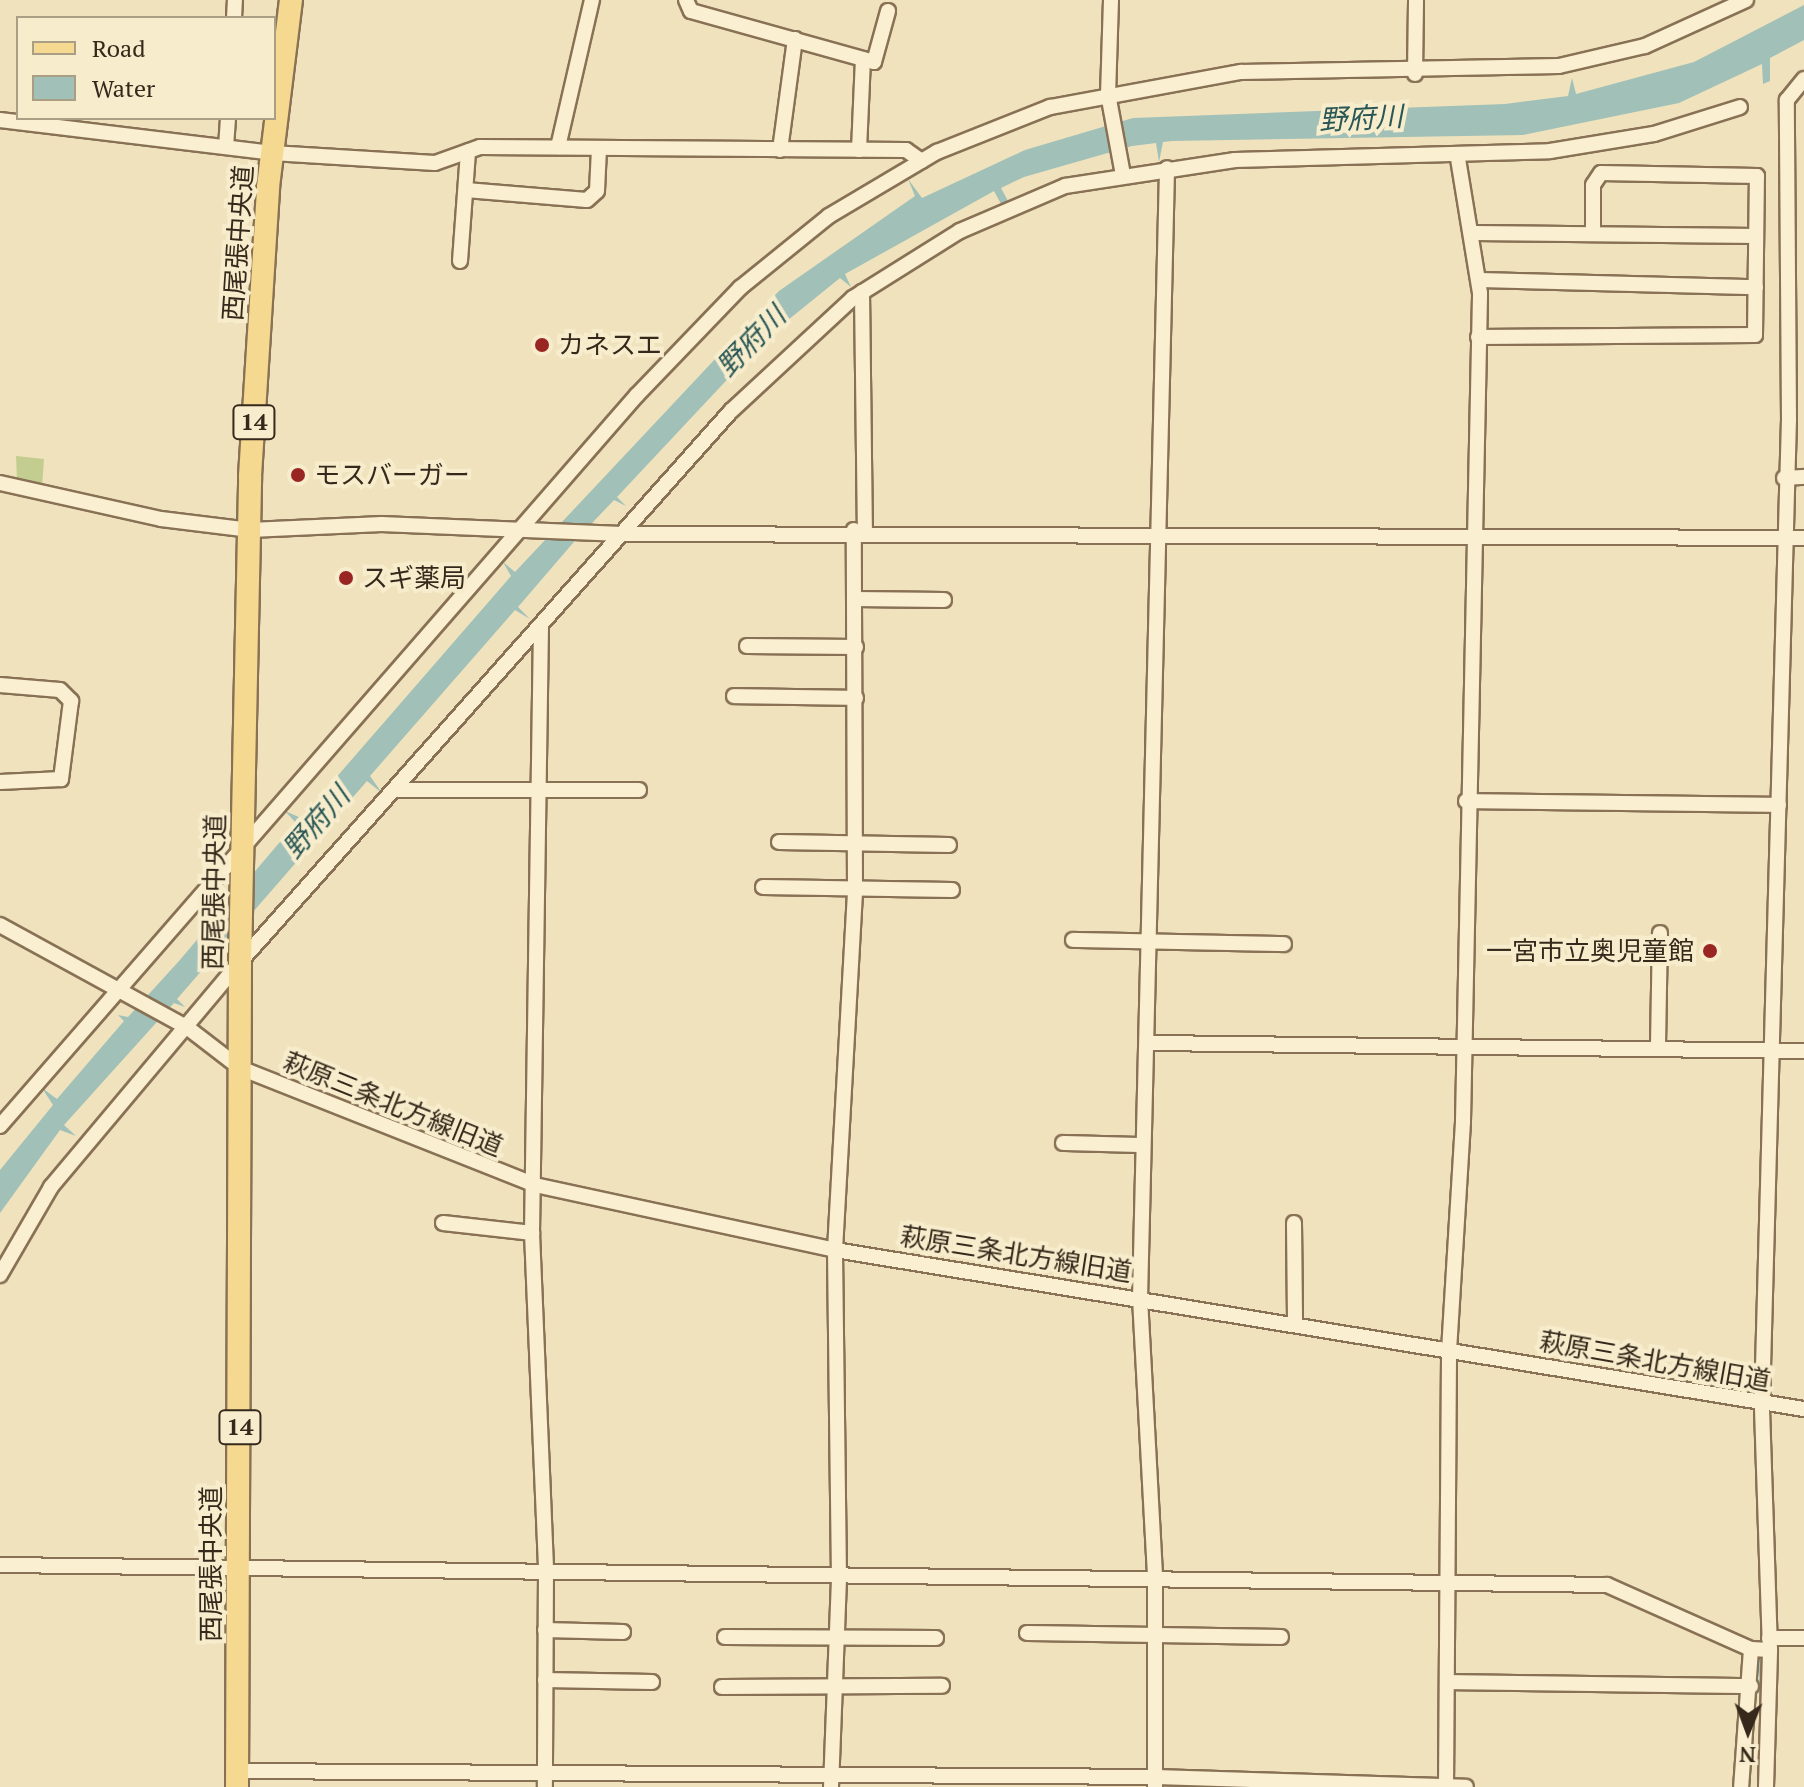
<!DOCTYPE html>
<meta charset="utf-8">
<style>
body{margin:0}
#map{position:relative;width:1804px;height:1787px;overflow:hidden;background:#efe2bc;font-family:"PT Serif","Noto Sans JP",serif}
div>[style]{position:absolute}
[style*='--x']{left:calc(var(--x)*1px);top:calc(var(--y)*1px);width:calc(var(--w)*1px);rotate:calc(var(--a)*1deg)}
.green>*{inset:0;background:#c4cd90}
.water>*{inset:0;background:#a1c0b8}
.stream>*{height:5px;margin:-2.5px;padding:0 2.5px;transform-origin:2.5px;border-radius:2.5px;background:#a1c0b8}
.roads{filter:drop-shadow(2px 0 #887155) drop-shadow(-2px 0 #887155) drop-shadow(0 2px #887155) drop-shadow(0 -2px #887155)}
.minor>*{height:14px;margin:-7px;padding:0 7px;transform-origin:7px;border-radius:7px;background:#faefd0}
.primary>*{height:22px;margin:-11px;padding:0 11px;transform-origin:11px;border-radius:11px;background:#f5d991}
.dots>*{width:22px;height:22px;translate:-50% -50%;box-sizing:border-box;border:4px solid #f7eccc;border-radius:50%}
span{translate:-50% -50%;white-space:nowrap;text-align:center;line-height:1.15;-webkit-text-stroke:8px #f7eccc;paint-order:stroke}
.shield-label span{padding:2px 6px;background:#f7eccc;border:2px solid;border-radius:6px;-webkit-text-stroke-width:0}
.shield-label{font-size:24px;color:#36291b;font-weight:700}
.street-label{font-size:26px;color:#36291b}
.poi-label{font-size:26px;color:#36291b}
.left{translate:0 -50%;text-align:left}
.right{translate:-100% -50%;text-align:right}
.water-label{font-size:28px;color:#295755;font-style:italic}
.legend{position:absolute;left:16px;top:16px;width:260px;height:104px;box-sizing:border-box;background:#f7eccc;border:2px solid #aa9e85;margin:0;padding:10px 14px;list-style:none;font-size:24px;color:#36291b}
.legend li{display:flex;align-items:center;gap:16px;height:40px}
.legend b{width:40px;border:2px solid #aa9e85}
.north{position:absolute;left:1708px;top:1691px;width:80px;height:80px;-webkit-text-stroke:6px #f7eccc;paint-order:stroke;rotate:181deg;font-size:22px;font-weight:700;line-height:32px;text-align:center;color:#36291b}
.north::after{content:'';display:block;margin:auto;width:28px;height:36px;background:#36291b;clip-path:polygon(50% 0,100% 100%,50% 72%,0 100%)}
</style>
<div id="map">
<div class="green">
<i style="clip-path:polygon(16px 456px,44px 459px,42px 487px,17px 480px)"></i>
</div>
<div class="water">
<i style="clip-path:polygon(1804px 5px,1804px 40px,1770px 58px,1770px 81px,1763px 84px,1762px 64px,1679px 103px,1523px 135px,1172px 141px,1163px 142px,1159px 162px,1156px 143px,1132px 146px,1024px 177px,1001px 188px,1008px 201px,1001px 204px,994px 191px,845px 274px,851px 287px,840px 278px,767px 337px,617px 497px,626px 506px,614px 500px,573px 543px,518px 607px,530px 619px,515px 610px,370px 776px,382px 793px,367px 781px,177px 999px,185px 1007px,174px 1003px,64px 1125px,76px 1136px,60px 1130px,0 1213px,0 1170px,53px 1105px,42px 1088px,57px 1099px,124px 1021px,118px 1015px,128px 1017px,179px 961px,296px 823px,285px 811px,301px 818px,511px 576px,503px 562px,515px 572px,779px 291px,915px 196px,908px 179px,922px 198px,1025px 150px,1133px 118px,1505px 104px,1568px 96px,1572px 78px,1576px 94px,1694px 62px)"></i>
</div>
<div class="stream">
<i style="--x:1761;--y:1730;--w:73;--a:-90"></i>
</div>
<div class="roads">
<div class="minor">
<i style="--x:686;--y:0;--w:12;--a:66"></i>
<i style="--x:691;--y:11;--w:190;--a:15.6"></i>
<i style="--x:874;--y:62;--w:53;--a:-74.6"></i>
<i style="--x:1111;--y:0;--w:94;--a:91.8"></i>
<i style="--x:1108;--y:94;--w:82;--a:79.5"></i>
<i style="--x:234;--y:18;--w:18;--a:-87"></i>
<i style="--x:1415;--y:74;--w:74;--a:-89.2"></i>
<i style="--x:0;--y:120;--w:274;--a:6.9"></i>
<i style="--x:272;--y:153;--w:163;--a:3.5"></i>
<i style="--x:435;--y:163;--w:48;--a:-19.6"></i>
<i style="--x:480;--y:147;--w:426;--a:0.4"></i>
<i style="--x:906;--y:150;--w:19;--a:35"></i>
<i style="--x:226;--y:147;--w:29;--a:-86"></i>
<i style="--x:558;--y:147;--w:151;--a:-77"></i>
<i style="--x:780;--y:150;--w:112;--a:-82.3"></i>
<i style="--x:859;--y:150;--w:91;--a:-87.5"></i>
<i style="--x:466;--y:190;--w:121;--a:4.7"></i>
<i style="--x:587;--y:200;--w:13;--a:-42"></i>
<i style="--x:597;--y:191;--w:43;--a:-87.3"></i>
<i style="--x:1475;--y:233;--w:281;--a:0.6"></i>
<i style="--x:460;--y:261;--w:110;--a:-85.8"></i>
<i style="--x:1480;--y:280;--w:276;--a:1.5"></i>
<i style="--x:862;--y:292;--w:240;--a:89.3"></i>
<i style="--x:1478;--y:337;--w:277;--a:-0.4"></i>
<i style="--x:1755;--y:335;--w:159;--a:-89.3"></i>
<i style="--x:1757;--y:176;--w:156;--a:-178.9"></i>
<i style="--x:1601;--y:173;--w:14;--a:124"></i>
<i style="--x:1593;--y:185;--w:48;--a:90"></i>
<i style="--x:1784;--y:478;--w:20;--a:-3"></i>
<i style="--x:0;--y:483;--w:165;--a:12.6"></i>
<i style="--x:161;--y:519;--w:90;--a:7"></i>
<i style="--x:250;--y:530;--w:132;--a:-2.6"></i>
<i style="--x:382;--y:524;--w:239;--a:2.4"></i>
<i style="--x:621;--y:534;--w:1183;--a:0.19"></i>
<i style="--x:855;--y:599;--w:89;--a:0.6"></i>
<i style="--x:541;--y:626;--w:607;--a:90.85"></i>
<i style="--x:532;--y:1233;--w:338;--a:87.6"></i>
<i style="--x:546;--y:1571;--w:216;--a:90.3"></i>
<i style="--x:747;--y:646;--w:109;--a:0.5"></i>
<i style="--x:0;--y:685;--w:60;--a:4.8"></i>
<i style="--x:60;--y:690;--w:16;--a:45"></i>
<i style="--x:71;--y:701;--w:79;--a:97.3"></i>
<i style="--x:61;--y:779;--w:61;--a:177.2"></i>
<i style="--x:734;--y:696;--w:122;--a:0.9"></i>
<i style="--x:398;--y:790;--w:241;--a:0"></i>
<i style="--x:1466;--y:801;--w:313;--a:0.7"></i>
<i style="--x:779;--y:842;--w:170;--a:1"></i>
<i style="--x:763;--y:887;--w:189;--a:0.9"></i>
<i style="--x:0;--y:925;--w:214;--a:28.7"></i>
<i style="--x:188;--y:1028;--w:66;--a:37.6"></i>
<i style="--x:240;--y:1068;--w:317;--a:21.6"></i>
<i style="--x:535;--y:1185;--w:307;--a:12.2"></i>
<i style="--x:835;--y:1250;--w:982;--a:9.32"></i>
<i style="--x:1073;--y:940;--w:211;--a:1.1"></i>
<i style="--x:1151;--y:1043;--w:653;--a:0.7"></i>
<i style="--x:1658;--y:1045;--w:112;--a:-89"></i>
<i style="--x:0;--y:1126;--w:970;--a:-48.93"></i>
<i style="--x:637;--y:395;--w:149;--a:-46.1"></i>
<i style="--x:740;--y:288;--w:114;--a:-39"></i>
<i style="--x:829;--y:216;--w:126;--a:-30.7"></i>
<i style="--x:937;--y:152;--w:122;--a:-21.7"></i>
<i style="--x:1050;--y:107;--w:194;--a:-10.4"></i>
<i style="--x:1241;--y:72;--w:318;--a:-1.1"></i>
<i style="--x:1559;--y:66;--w:88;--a:-13.1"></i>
<i style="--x:1645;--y:46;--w:111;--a:-24.5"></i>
<i style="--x:1063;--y:1143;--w:78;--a:1.5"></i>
<i style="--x:443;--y:1223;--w:90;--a:6.4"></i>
<i style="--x:1294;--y:1223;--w:101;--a:89.4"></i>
<i style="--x:0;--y:1275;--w:102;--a:-59.9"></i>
<i style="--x:51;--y:1187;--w:294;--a:-50"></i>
<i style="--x:240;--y:962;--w:738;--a:-48.3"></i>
<i style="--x:731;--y:411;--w:166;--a:-42.8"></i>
<i style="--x:853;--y:298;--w:126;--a:-32.1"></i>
<i style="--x:960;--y:231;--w:114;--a:-23.2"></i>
<i style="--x:1065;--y:186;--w:172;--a:-8.7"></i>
<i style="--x:1235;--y:160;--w:315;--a:-1.6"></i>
<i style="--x:1550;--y:151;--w:105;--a:-9.3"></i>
<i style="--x:1654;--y:134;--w:90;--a:-17.4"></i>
<i style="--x:0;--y:1565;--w:1607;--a:0.71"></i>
<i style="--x:1607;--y:1585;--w:158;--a:24"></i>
<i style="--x:1751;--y:1649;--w:138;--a:94.1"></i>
<i style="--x:545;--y:1630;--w:78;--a:1.5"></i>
<i style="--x:1027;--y:1633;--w:254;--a:0.9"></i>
<i style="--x:725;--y:1637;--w:211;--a:0.3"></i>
<i style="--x:1769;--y:1638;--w:35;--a:0"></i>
<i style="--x:1751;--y:1649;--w:19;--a:3"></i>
<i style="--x:1770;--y:1650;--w:246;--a:-91.9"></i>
<i style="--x:1762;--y:1404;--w:985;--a:-88.43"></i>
<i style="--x:1789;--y:419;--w:319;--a:-90.4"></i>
<i style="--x:1787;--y:100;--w:27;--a:-51"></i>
<i style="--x:545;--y:1680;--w:107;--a:1.1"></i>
<i style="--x:1450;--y:1682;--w:301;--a:0.8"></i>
<i style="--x:722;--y:1687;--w:220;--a:-0.3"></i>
<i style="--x:237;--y:1771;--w:918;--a:0.37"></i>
<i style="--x:1155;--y:1777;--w:311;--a:1.8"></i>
<i style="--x:831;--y:1787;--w:208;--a:-87.8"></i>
<i style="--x:839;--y:1579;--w:329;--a:-90.7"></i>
<i style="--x:835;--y:1250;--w:362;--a:-86.8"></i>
<i style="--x:855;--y:889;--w:359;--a:-90.2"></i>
<i style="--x:1155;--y:1787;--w:212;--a:-90"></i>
<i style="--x:1155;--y:1575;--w:276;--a:-93.1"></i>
<i style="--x:1140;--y:1299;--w:1131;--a:-88.63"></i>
<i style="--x:1446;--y:1787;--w:436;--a:-89.6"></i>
<i style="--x:1449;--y:1351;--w:230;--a:-86.5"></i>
<i style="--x:1463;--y:1121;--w:828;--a:-88.82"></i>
<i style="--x:1480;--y:293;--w:137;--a:-99.3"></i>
<i style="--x:1766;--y:1787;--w:137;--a:-88.3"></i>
</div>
<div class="primary">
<i style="--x:237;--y:1787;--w:825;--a:-89.79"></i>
<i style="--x:240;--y:962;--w:486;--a:-88.8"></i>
<i style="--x:250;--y:476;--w:290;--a:-86.4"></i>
<i style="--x:268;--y:187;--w:188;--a:-83"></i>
</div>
</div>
<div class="dots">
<i style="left:542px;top:345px;background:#992623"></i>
<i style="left:298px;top:475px;background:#992623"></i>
<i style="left:346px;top:578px;background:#992623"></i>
<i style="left:1710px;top:951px;background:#992623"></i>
</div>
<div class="shield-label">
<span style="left:254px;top:422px">14</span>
<span style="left:240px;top:1427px">14</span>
</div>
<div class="street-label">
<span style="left:238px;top:243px;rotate:-86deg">西尾張中央道</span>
<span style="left:214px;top:892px;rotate:-89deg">西尾張中央道</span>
<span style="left:393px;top:1104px;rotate:22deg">萩原三条北方線旧道</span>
<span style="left:1016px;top:1254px;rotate:9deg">萩原三条北方線旧道</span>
<span style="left:1655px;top:1361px;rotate:10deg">萩原三条北方線旧道</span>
<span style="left:211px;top:1564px;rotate:-90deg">西尾張中央道</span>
</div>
<div class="poi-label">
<span class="left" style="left:558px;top:345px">カネスエ</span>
<span class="left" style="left:314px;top:475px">モスバーガー</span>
<span class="left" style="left:362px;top:578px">スギ薬局</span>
<span class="right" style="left:1694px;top:951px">一宮市立奥児童館</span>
</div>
<div class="water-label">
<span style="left:1361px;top:118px;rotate:-3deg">野府川</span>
<span style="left:751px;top:341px;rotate:-46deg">野府川</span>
<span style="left:316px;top:822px;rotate:-49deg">野府川</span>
</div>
<ul class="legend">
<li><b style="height:10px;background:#f5d991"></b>Road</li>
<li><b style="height:22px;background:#a1c0b8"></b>Water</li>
</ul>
<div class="north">N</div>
</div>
